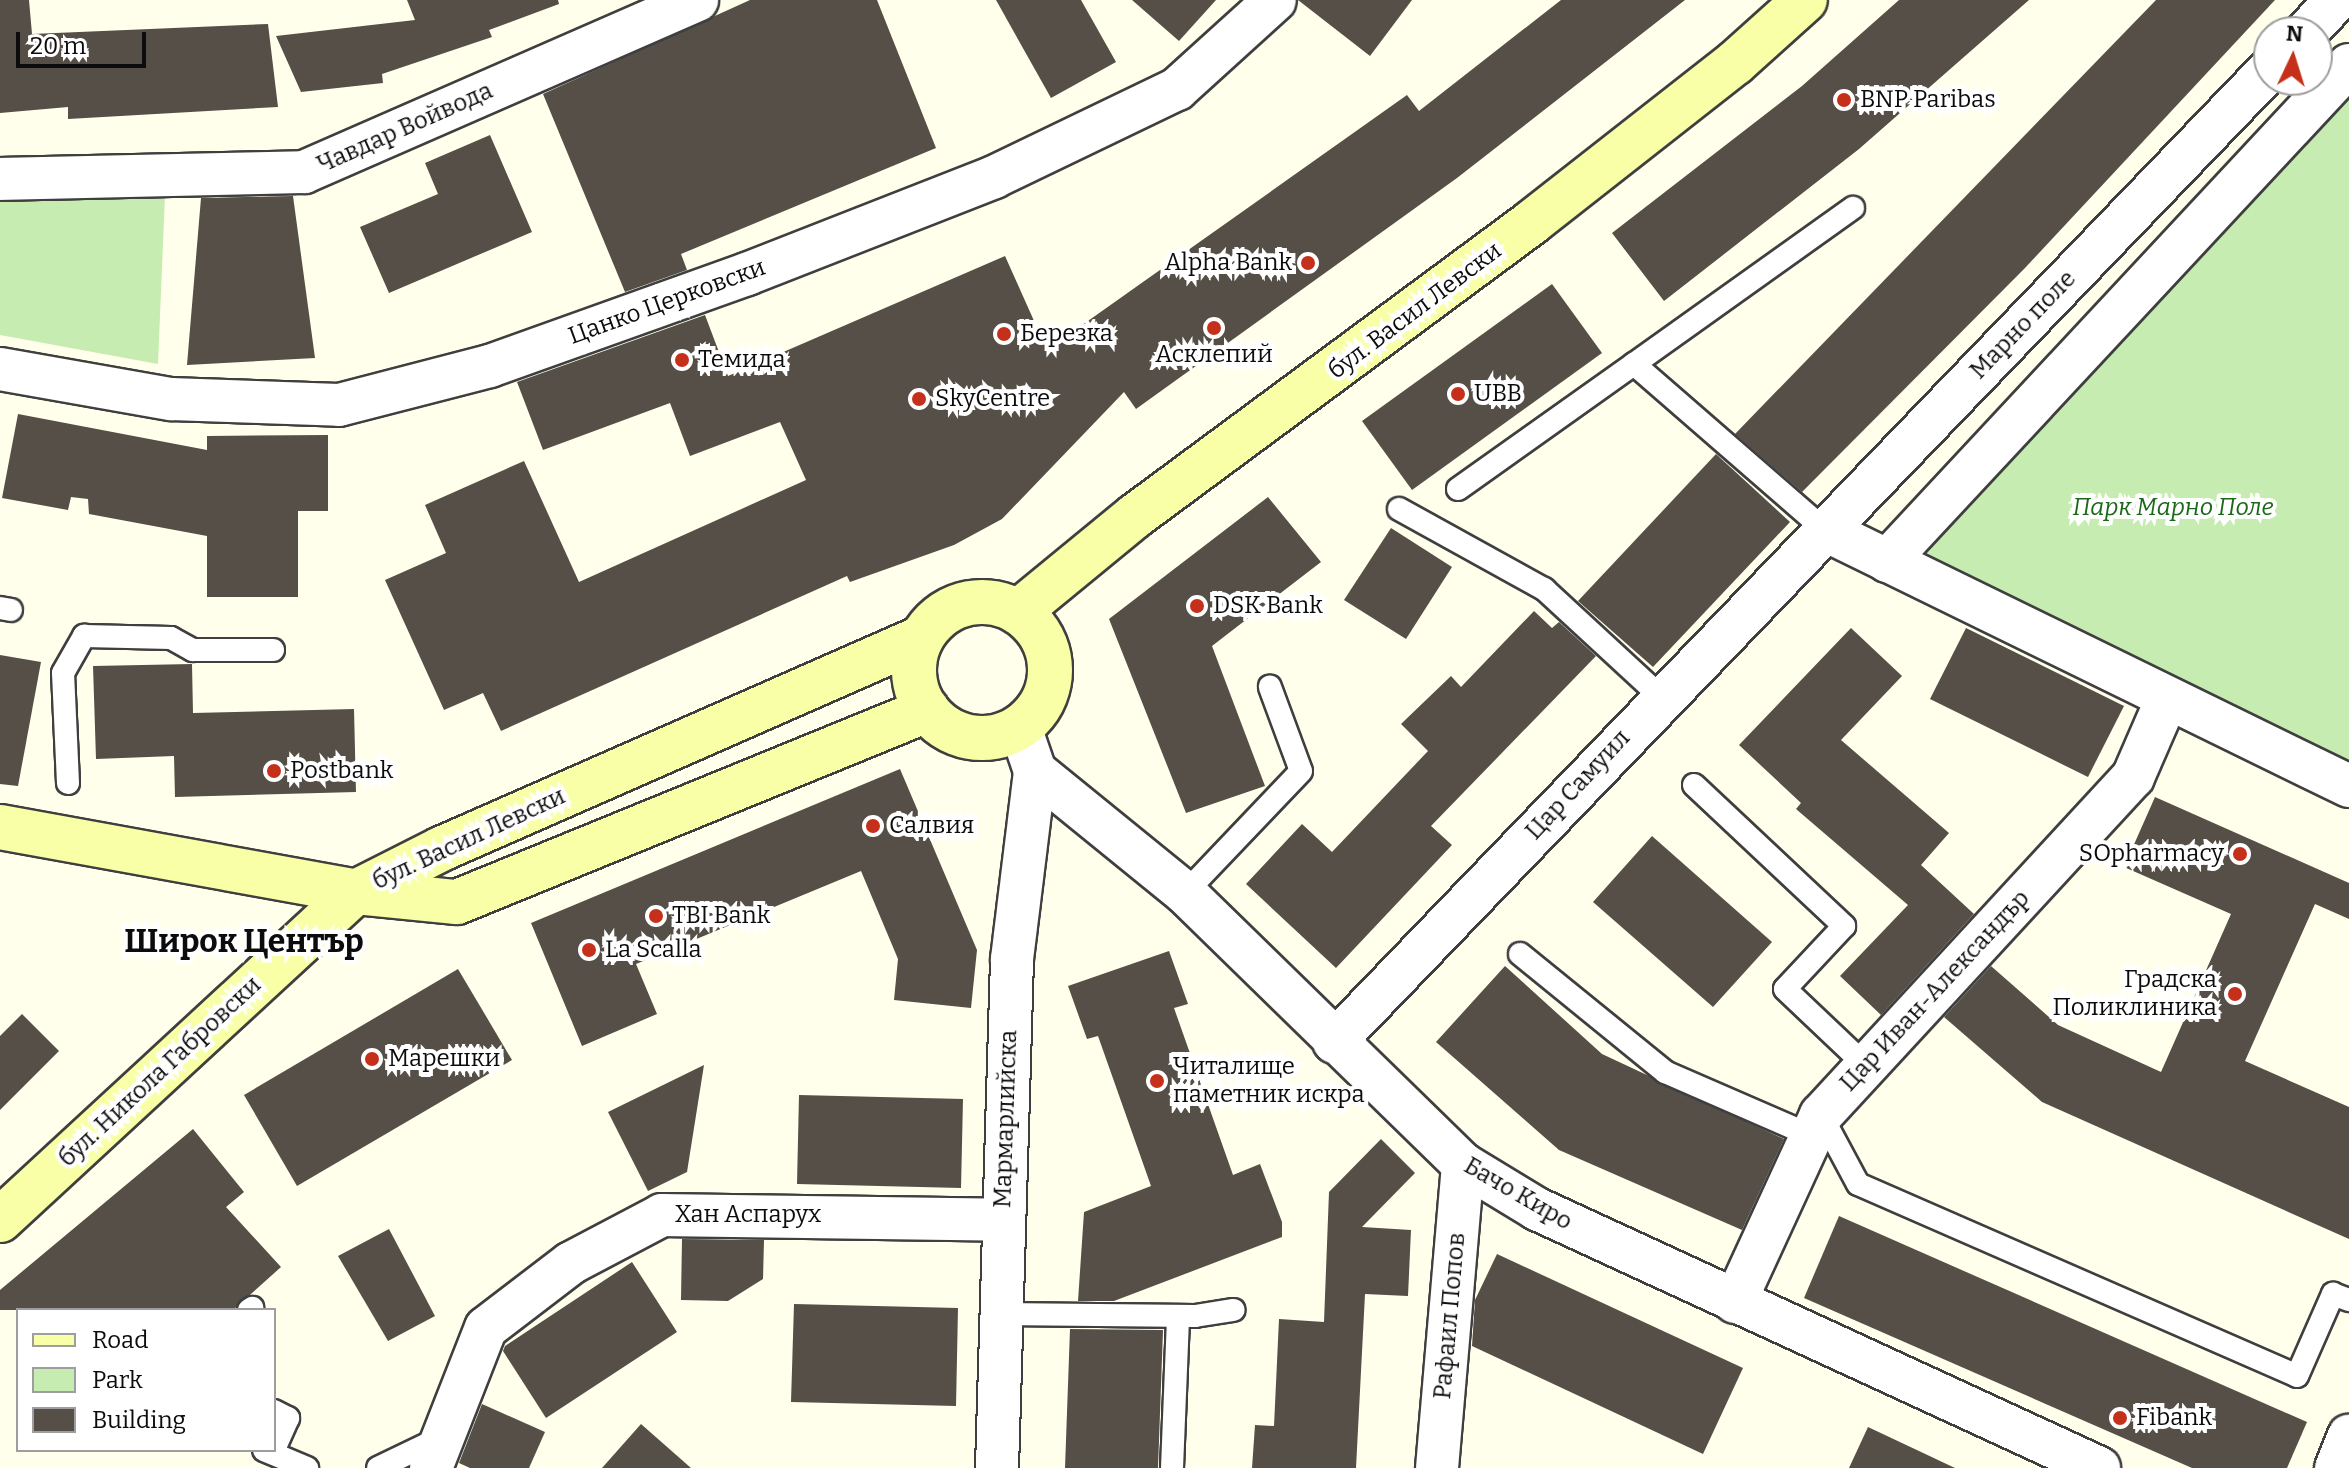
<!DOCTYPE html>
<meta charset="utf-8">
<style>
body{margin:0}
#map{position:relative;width:2349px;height:1468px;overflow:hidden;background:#ffffeb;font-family:Bitter,serif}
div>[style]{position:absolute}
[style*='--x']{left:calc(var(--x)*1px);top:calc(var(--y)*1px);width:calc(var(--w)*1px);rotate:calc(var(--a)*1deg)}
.green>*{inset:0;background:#c6ecb2}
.building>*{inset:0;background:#554f48}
.roads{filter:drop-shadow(2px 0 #3f3f3f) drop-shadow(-2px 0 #3f3f3f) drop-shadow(0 2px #3f3f3f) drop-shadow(0 -2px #3f3f3f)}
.lane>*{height:22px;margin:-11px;padding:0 11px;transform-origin:11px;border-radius:11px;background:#fff}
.street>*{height:42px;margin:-21px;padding:0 21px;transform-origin:21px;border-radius:21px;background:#fff}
.secondary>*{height:44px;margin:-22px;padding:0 22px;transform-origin:22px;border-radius:22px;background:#f9ffa6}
.secondary>.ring{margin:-22px;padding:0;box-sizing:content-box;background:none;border:44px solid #f9ffa6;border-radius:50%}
.dots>*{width:22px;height:22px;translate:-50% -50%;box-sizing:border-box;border:4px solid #fff;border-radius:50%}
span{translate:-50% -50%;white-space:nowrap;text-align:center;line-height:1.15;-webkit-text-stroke:8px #fff;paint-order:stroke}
.poi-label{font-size:24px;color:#0c0c0c}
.left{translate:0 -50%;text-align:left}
.right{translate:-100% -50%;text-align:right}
.street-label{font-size:24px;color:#0c0c0c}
.park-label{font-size:24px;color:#1b6818;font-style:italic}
.district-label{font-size:32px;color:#0c0c0c;font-weight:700}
.legend{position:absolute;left:16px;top:1308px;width:260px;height:144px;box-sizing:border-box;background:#fff;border:2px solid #9e9e9e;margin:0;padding:10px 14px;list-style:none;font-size:24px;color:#0c0c0c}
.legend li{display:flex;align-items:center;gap:16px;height:40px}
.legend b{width:40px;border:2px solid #9e9e9e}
.north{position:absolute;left:2253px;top:16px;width:80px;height:80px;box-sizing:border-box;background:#fff;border:2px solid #9e9e9e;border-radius:50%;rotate:4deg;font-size:22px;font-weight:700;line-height:32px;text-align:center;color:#0c0c0c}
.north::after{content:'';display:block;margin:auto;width:28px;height:36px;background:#c5301b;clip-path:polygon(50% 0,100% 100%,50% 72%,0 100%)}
.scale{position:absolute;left:16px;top:32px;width:130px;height:36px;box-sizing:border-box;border:4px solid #0c0c0c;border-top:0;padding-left:10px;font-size:24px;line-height:28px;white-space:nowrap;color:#0c0c0c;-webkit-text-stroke:6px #fff;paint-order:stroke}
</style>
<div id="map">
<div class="green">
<i style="clip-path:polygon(2349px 65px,2349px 786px,1887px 561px)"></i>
<i style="clip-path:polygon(165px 195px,158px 364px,0 335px,0 200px)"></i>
</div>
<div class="building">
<i style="clip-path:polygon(0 0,29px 0,32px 34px,268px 24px,278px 107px,68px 119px,68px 107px,0 113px)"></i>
<i style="clip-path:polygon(407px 0,558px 0,559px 4px,489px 30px,492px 37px,382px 74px,383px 83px,301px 92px,276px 36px,415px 20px)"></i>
<i style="clip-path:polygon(750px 0,877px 0,936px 148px,681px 254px,687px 270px,625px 292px,543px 94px)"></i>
<i style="clip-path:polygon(996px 0,1081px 0,1116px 62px,1051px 98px)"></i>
<i style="clip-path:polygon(1132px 0,1216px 0,1179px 41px)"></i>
<i style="clip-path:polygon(1298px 0,1412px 0,1370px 56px)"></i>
<i style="clip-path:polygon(1561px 0,1685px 0,1457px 178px,1136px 409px,1124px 392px,1002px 519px,954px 545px,850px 582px,847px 576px,501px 731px,483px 693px,444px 710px,385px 580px,446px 553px,425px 505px,524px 461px,579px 582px,806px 480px,780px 422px,690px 456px,670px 403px,543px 450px,517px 382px,705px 315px,728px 376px,1005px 256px,1047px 350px,1407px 95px,1419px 111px)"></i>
<i style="clip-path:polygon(1899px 0,2029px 0,1859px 149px,1664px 301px,1612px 233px,1802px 86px)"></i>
<i style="clip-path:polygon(2156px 0,2275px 0,2025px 268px,1802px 492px,1735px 434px)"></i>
<i style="clip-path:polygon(490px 135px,532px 232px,389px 293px,360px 227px,438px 194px,425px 163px)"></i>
<i style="clip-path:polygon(293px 196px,315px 358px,187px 365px,201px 198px)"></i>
<i style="clip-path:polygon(1552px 284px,1602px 353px,1412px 490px,1362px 421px)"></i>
<i style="clip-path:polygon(18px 414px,207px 450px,207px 436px,328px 435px,328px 511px,298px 511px,298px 597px,207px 597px,207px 536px,89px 514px,88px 499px,71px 497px,68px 510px,2px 498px)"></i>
<i style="clip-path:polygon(1716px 454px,1790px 522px,1653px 667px,1578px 601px)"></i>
<i style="clip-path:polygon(1268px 497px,1321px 562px,1212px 646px,1265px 786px,1186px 813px,1109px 619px)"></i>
<i style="clip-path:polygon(1391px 528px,1452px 567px,1406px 639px,1344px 600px)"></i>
<i style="clip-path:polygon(1534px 611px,1552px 628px,1559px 622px,1596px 656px,1431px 826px,1452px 845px,1336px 968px,1246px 884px,1302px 824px,1332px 852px,1428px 751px,1401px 724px,1451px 676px,1461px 687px)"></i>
<i style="clip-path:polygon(1851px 628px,1902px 676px,1841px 740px,1949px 833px,1921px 865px,1974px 914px,1881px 1015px,1840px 976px,1908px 905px,1796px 809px,1801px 803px,1739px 745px)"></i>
<i style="clip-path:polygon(1966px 628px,2124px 706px,2088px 777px,1930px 699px)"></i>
<i style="clip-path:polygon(0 655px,41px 662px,18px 786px,0 784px)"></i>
<i style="clip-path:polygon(192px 664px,193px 713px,354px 709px,356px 792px,175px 797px,174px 756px,96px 759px,93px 666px)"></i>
<i style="clip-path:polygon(900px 769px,977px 950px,971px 1008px,894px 1000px,898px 959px,861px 871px,636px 964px,657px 1014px,582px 1046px,531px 923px)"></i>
<i style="clip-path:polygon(2155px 797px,2349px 883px,2349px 919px,2315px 904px,2245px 1061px,2349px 1107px,2349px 1239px,2042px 1102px,1944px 1017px,1991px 966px,2058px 1025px,2161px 1072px,2231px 914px,2124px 867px)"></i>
<i style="clip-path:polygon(1652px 836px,1772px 942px,1713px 1007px,1593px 902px)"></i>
<i style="clip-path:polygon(1169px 951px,1188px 1004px,1174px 1008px,1233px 1175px,1260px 1164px,1282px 1222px,1282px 1237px,1114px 1301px,1078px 1301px,1084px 1212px,1151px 1186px,1098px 1036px,1087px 1039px,1068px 986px)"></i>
<i style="clip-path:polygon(1505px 966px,1602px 1054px,1784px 1139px,1742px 1230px,1559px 1150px,1436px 1042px)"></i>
<i style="clip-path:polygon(458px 969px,512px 1060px,297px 1186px,244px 1095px)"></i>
<i style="clip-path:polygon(22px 1014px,59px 1051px,0 1110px,0 1036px)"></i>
<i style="clip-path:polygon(704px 1065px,687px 1172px,648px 1191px,608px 1112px)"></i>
<i style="clip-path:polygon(799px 1095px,963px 1099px,961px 1188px,797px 1184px)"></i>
<i style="clip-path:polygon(193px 1129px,244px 1192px,226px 1207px,281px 1267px,233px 1310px,0 1310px,0 1290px)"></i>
<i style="clip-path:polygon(1381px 1139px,1415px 1173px,1362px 1227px,1411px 1230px,1408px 1296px,1365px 1294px,1356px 1468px,1252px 1468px,1255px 1425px,1274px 1426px,1279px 1319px,1324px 1322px,1329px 1192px)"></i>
<i style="clip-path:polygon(1839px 1216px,2307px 1422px,2287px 1468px,2192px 1468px,1804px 1298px)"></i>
<i style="clip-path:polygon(389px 1229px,435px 1316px,388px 1341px,338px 1256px)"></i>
<i style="clip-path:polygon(682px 1239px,764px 1240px,763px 1279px,728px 1301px,681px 1300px)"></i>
<i style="clip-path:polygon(1497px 1254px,1743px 1368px,1703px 1454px,1472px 1346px,1475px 1300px)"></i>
<i style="clip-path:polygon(632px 1262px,677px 1332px,546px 1418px,503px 1351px,505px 1346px)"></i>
<i style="clip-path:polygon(794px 1304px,958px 1308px,956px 1406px,791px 1402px)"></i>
<i style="clip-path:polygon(1070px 1329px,1163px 1330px,1158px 1468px,1065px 1468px)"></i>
<i style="clip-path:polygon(482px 1404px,545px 1432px,529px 1468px,470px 1468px,459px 1463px)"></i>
<i style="clip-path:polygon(641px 1424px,691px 1468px,602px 1468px)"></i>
<i style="clip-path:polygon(1868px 1427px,1955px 1468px,1849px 1468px)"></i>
</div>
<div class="roads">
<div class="lane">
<i style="--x:1634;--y:364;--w:269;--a:-35.5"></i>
<i style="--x:1458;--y:489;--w:216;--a:-35.4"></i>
<i style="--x:1634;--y:364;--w:253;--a:41"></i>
<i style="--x:1399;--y:509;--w:166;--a:28.9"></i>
<i style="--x:1544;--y:589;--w:159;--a:42.7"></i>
<i style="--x:0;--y:608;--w:11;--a:10"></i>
<i style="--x:68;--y:783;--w:110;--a:-92.6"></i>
<i style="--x:63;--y:673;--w:43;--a:-60.4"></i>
<i style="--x:84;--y:636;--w:87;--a:1.3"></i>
<i style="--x:171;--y:638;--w:25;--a:29"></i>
<i style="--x:193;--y:650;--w:80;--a:0"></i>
<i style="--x:1694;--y:785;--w:206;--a:43.2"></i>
<i style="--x:1844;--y:926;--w:86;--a:133.1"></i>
<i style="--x:1785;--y:989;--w:112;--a:43.5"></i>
<i style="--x:1185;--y:893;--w:168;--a:-46.4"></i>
<i style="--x:1301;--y:771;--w:90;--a:-110.3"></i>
<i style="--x:1520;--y:954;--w:187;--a:39.1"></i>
<i style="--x:1665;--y:1072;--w:160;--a:23.5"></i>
<i style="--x:1821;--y:1115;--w:78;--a:61.8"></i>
<i style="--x:1858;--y:1184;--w:479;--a:23.6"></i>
<i style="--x:2297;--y:1376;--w:90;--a:-66.3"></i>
<i style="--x:2333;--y:1294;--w:17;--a:21"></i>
<i style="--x:249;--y:1310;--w:4;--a:-34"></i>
<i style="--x:1000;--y:1314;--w:195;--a:0.6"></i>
<i style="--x:1195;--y:1316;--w:39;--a:-9"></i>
<i style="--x:274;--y:1411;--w:16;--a:27"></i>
<i style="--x:288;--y:1418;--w:34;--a:114"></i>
<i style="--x:264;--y:1450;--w:47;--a:22.7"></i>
<i style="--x:378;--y:1468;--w:71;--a:-25.8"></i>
<i style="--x:1172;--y:1468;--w:152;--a:-87.7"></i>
</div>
<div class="street">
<i style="--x:2306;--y:32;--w:45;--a:-45.9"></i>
<i style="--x:0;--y:179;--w:304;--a:-1.3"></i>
<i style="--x:304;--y:172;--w:429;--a:-23.6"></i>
<i style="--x:0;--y:369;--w:174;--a:10"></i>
<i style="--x:171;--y:399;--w:168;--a:2"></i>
<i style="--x:339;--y:405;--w:156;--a:-14.5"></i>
<i style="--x:490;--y:366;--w:273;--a:-19.7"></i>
<i style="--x:747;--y:274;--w:265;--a:-21.4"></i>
<i style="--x:994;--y:177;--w:203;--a:-25.7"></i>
<i style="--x:1177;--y:89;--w:132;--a:-42.2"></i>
<i style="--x:1825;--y:530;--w:583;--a:26.04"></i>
<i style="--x:1887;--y:561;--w:678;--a:-47.03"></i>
<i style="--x:1020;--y:727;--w:46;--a:71.2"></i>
<i style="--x:1035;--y:771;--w:193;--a:39.1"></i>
<i style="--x:1185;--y:893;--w:388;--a:44.3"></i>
<i style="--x:1463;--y:1164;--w:87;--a:31.3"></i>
<i style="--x:1537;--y:1209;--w:619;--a:24.74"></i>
<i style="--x:1334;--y:1042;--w:1349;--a:-46.11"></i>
<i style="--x:1735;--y:1302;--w:206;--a:-65.3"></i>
<i style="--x:1821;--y:1115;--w:460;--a:-47.3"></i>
<i style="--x:2133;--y:777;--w:83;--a:-66.5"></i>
<i style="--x:431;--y:1468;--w:150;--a:-68.6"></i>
<i style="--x:486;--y:1328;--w:107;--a:-37.4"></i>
<i style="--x:571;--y:1263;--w:103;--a:-27.8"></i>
<i style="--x:662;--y:1215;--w:340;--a:0.8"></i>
<i style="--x:997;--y:1468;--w:509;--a:-88.31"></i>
<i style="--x:1012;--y:959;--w:189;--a:-83"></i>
<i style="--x:1437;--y:1468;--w:305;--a:-85.1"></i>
<i style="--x:2336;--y:1468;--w:35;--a:-68"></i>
</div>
<div class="secondary">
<i class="ring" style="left:914px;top:602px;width:92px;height:92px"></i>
<i style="--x:1018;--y:612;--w:151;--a:-39.4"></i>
<i style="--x:1135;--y:516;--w:494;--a:-36.5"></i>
<i style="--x:1532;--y:222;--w:258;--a:-38.1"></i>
<i style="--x:1735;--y:63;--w:94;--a:-42"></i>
<i style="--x:0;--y:827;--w:362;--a:10.3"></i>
<i style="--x:356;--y:892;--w:101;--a:5.7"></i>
<i style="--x:457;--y:902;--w:508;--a:-22.22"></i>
<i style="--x:0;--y:1220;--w:484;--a:-42.7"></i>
<i style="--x:356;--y:892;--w:95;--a:-26.8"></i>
<i style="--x:441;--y:849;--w:524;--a:-23.73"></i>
</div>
</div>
<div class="dots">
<i style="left:1844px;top:100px;background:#c5301b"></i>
<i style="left:1308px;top:263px;background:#c5301b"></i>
<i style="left:1214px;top:328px;background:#c5301b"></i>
<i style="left:1004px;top:334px;background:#c5301b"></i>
<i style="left:682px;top:360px;background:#c5301b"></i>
<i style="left:1458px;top:394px;background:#c5301b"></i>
<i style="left:919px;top:399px;background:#c5301b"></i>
<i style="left:1197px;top:606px;background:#c5301b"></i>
<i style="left:274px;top:771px;background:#c5301b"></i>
<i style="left:873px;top:826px;background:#c5301b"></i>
<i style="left:2240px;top:854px;background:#c5301b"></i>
<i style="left:656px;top:916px;background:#c5301b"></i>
<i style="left:589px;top:950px;background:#c5301b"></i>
<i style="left:2235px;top:994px;background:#c5301b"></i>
<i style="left:372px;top:1059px;background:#c5301b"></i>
<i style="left:1157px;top:1081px;background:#c5301b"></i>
<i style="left:2120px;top:1418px;background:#c5301b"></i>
</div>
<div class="poi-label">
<span class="left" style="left:1860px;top:100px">BNP Paribas</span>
<span class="right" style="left:1292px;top:263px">Alpha Bank</span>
<span class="left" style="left:1020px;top:334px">Березка</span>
<span style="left:1214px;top:355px">Асклепий</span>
<span class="left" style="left:698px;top:360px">Темида</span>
<span class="left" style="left:1474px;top:394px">UBB</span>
<span class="left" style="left:935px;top:399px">SkyCentre</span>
<span class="left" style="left:1213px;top:606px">DSK Bank</span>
<span class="left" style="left:290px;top:771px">Postbank</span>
<span class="left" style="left:889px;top:826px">Салвия</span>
<span class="right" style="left:2224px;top:854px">SOpharmacy</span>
<span class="left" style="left:672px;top:916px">TBI Bank</span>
<span class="left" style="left:605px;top:950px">La Scalla</span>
<span class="right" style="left:2217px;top:994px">Градска<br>Поликлиника</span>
<span class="left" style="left:388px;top:1059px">Марешки</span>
<span class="left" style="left:1173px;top:1081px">Читалище<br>паметник искра</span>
<span class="left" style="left:2136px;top:1418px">Fibank</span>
</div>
<div class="street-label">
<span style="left:405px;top:128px;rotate:-24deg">Чавдар Войвода</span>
<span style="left:667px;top:302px;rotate:-20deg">Цанко Церковски</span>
<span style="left:1415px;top:311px;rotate:-37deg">бул. Васил Левски</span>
<span style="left:2023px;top:325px;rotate:-46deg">Марно поле</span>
<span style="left:1578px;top:785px;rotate:-47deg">Цар Самуил</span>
<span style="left:469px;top:839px;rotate:-25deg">бул. Васил Левски</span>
<span style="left:1935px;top:991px;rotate:-47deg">Цар Иван-Александър</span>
<span style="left:160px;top:1072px;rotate:-43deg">бул. Никола Габровски</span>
<span style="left:1006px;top:1119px;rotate:-88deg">Мармарлийска</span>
<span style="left:1518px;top:1194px;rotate:30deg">Бачо Киро</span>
<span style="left:748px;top:1215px">Хан Аспарух</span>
<span style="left:1450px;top:1316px;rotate:-85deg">Рафаил Попов</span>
</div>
<div class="park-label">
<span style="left:2173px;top:508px">Парк Марно Поле</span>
</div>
<div class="district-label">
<span style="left:244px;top:941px">Широк Център</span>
</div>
<ul class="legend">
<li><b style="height:10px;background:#f9ffa6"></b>Road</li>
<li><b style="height:22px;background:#c6ecb2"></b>Park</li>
<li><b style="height:22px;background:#554f48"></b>Building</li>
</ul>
<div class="north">N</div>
<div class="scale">20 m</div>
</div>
